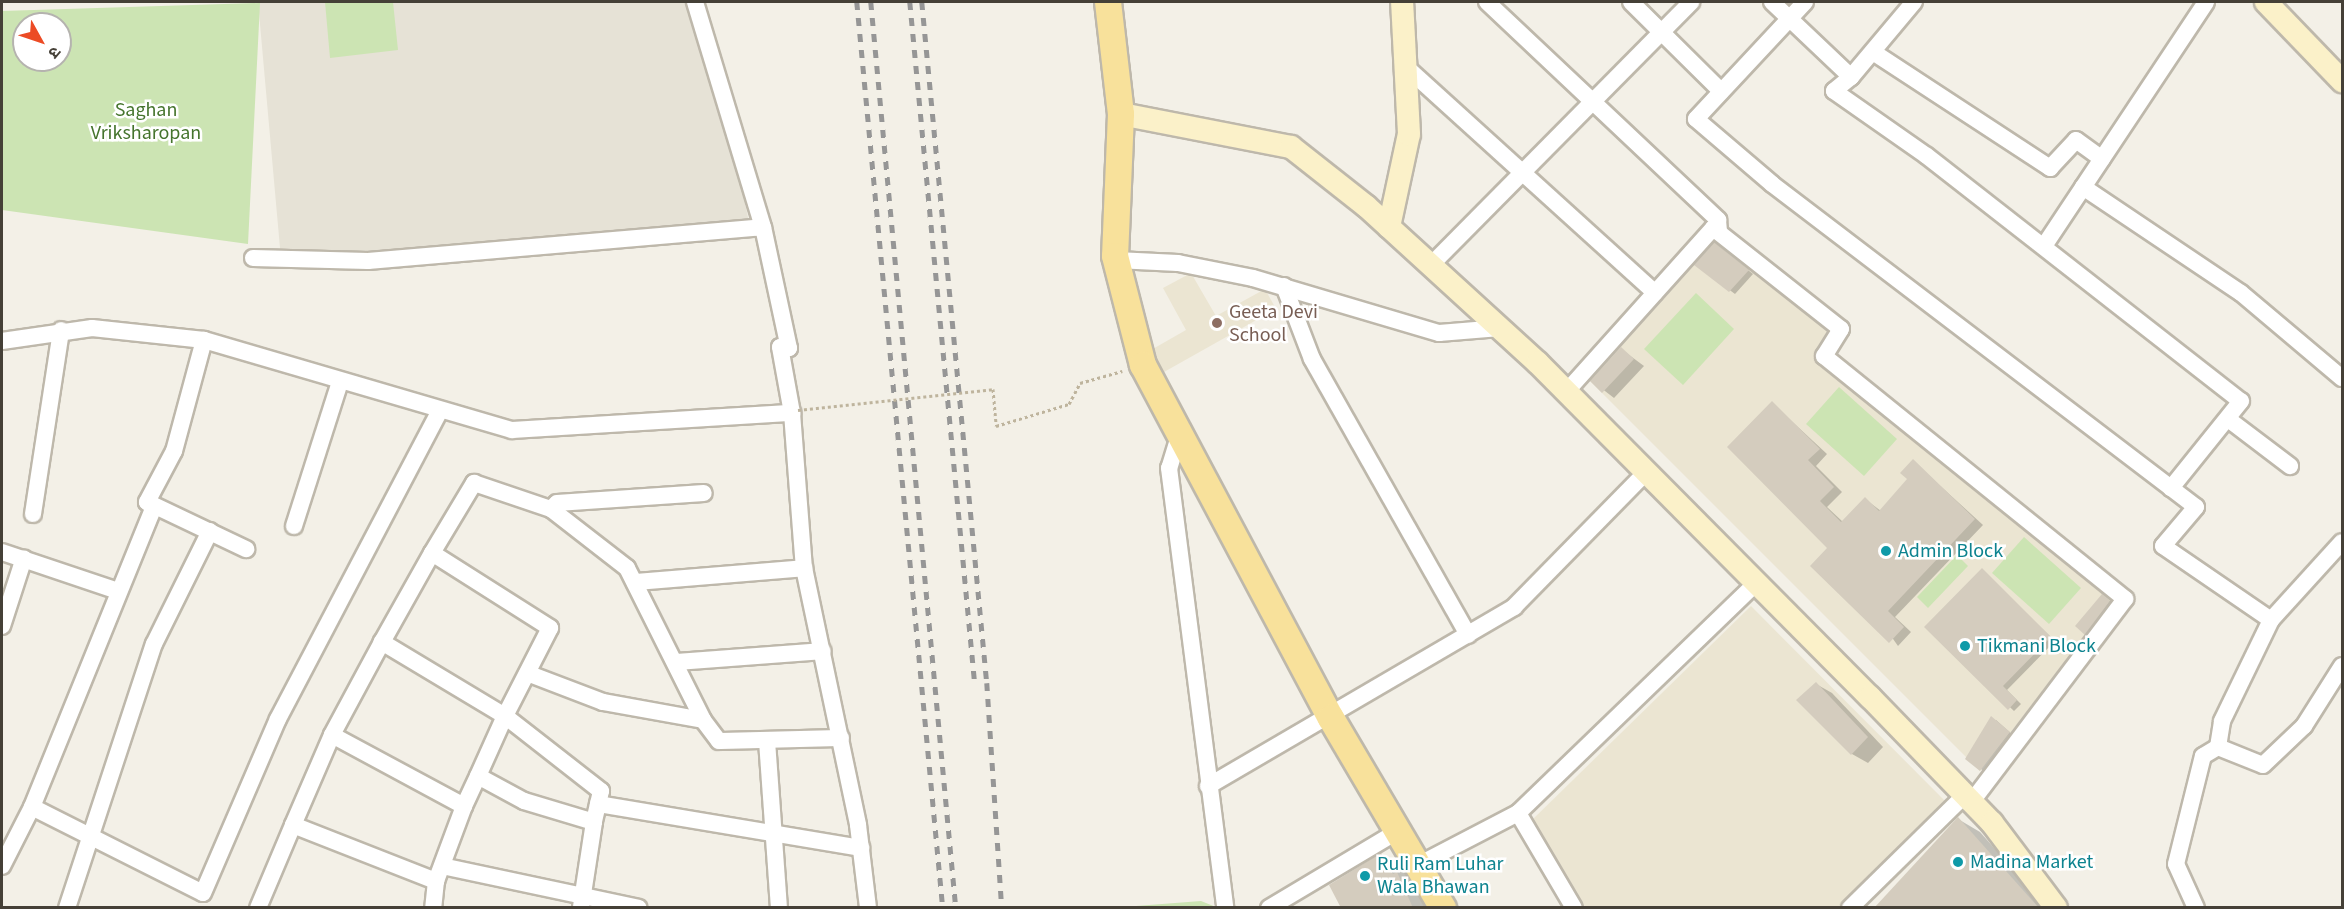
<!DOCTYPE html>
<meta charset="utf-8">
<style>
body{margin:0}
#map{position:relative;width:2344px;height:909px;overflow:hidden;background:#f3f0e7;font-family:"Source Sans 3","Noto Sans Devanagari",sans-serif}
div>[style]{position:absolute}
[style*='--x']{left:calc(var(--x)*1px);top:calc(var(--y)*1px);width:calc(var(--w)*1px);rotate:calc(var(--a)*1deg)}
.residential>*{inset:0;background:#e6e2d6}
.education>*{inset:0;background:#ebe5d2}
.green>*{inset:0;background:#cce4b3}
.shadow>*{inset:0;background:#0003}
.building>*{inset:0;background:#d4ccbe}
.path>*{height:3px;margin-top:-1.5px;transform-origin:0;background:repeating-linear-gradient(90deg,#beb49d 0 3px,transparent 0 6px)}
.roads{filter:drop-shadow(2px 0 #beb8ab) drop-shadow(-2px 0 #beb8ab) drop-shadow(0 2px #beb8ab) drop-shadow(0 -2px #beb8ab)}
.street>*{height:16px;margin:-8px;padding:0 8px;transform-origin:8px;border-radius:8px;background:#fff}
.secondary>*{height:22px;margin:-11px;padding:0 11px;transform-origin:11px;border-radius:11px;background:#fbf1c9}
.primary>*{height:26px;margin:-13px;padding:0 13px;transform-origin:13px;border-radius:13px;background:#f8e19b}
.rail>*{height:4.5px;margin-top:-2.25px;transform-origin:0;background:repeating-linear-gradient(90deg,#969696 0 8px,transparent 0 16px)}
.path-bridge>*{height:3px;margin-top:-1.5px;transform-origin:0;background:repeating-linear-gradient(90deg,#beb49d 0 3px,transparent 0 6px)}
.dots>*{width:16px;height:16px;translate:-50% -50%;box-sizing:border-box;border:3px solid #fff;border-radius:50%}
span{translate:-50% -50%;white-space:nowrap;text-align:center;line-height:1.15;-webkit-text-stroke:5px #fff;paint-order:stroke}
.park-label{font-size:20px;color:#45742d}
.education-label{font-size:20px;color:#785e54}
.left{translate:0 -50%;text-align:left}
.culture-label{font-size:20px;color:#0d838f}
.frame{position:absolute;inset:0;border:3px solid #454037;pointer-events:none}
.north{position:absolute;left:12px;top:12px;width:60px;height:60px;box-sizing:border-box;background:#fff;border:2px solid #b5b3af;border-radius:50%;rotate:130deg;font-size:16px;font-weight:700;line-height:24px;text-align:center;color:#454037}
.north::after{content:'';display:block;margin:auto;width:21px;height:27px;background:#ec4b25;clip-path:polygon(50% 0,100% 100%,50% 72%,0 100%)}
</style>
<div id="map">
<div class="residential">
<i style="clip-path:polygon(258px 2px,704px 2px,752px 237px,423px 257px,281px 259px)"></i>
</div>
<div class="education">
<i style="clip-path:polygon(1713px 237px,1835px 328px,1815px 354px,2114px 601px,1980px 771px,1586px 377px)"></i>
<i style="clip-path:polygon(1191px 273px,1216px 316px,1265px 289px,1276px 309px,1164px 372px,1151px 350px,1186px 330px,1163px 288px)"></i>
<i style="clip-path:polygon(1751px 606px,1946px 802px,1837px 908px,1585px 907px,1531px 821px)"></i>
</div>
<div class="green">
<i style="clip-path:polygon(325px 2px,393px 2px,398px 50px,330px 58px)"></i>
<i style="clip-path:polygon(evenodd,260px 3px,248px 244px,2px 210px,2px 11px,260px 3px,24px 24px,60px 24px,60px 60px,24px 60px,24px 24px)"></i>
<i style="clip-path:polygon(1696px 293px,1734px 329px,1683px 385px,1644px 349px)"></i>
<i style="clip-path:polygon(1839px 387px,1897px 439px,1864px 476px,1806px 424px)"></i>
<i style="clip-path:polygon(2024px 537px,2081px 588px,2049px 624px,1992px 573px)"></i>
<i style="clip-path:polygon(1957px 555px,1968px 566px,1928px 608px,1917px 597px)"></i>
<i style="clip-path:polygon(1201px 901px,1216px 907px,1123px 907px)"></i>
</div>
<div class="shadow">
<i style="clip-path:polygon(1719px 247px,1753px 274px,1735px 294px,1696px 265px)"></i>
<i style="clip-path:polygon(1621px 349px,1644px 366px,1614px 398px,1592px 381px)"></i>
<i style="clip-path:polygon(1772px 403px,1827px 454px,1816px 466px,1842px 492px,1827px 507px,1843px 522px,1865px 499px,1881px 511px,1909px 479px,1913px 461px,1983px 525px,1895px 617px,1911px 632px,1898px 646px,1829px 548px)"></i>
<i style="clip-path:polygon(1982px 570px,2055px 641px,2007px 690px,2021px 704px,2014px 711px,1926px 627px)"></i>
<i style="clip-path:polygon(2107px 599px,2114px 604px,2090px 636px,2086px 633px)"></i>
<i style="clip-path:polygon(1816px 684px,1832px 693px,1883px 747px,1868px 763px,1852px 754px)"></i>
<i style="clip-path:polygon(1996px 720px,2014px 736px,1986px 773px,1967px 758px)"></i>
<i style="clip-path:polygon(1958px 819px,1980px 832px,2047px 908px,1876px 908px)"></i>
<i style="clip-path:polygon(1381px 855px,1403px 868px,1427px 908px,1343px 908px)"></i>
</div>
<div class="building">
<i style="clip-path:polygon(1714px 242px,1749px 270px,1729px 292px,1694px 265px)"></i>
<i style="clip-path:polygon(1621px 347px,1634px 359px,1602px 393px,1590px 381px)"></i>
<i style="clip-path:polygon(1772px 401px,1820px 449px,1808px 460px,1834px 487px,1820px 501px,1841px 522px,1865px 497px,1879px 511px,1907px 479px,1900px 473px,1913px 459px,1975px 519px,1888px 611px,1904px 627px,1889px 643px,1810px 566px,1827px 548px,1727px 447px)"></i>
<i style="clip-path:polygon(1982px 568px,2051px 637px,2003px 686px,2017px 700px,2008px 710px,1924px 627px)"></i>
<i style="clip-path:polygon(2102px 594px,2110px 601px,2085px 635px,2075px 626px)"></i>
<i style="clip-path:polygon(1816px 682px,1868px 737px,1851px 755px,1796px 700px)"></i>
<i style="clip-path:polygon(1991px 716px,2010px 732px,1980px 771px,1965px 759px)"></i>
<i style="clip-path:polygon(1958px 817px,2039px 908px,1874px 908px)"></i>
<i style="clip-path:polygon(1381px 853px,1393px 874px,1397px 872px,1413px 908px,1341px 908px,1329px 885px)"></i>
</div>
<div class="path">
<i style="--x:993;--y:389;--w:37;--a:85"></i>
<i style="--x:996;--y:426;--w:76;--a:-16.8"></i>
<i style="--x:1069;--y:404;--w:24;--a:-62"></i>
<i style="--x:1080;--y:383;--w:44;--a:-15.9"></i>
</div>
<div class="roads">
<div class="street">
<i style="--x:695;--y:2;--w:235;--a:73.2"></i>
<i style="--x:1487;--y:2;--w:318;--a:43.3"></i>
<i style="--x:1718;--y:220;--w:12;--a:85"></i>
<i style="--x:1631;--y:2;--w:127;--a:44.7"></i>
<i style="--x:1772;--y:2;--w:109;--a:43.5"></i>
<i style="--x:1851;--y:77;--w:22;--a:141"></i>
<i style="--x:1834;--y:91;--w:113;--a:35"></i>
<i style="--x:1927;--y:156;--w:398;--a:38"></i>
<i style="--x:2241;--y:401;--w:112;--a:128.8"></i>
<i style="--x:1805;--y:2;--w:160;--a:133"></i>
<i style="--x:1696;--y:119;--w:100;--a:40.5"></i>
<i style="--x:1772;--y:184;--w:533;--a:37.3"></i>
<i style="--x:2196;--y:507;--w:51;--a:130.2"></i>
<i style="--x:2163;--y:546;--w:131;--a:34.4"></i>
<i style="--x:1873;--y:52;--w:212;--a:33.2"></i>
<i style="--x:2050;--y:168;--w:38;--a:-47"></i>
<i style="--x:2076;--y:140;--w:32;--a:36"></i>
<i style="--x:1406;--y:67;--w:336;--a:42.2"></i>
<i style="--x:1851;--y:77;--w:98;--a:-50"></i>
<i style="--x:2083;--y:187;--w:190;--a:33.9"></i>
<i style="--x:2241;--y:293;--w:132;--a:40.1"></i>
<i style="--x:2044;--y:246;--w:293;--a:-56.4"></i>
<i style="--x:253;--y:258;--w:115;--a:1.5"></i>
<i style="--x:368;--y:261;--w:396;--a:-4.9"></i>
<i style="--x:763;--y:227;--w:124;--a:77.9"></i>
<i style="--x:789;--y:348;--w:9;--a:-174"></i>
<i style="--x:780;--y:347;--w:67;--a:79.7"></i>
<i style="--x:792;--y:413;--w:155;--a:85.6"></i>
<i style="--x:804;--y:568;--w:263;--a:78.1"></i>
<i style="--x:858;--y:825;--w:84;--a:83.1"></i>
<i style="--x:1116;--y:260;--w:62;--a:2.8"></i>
<i style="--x:1178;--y:263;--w:76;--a:11.3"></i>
<i style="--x:1253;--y:278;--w:194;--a:16.5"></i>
<i style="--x:1439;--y:333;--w:61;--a:-4.7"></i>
<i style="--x:1431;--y:265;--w:370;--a:-45.3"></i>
<i style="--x:1284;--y:286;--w:78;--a:69"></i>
<i style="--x:1312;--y:359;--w:317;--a:60.5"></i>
<i style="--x:204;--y:340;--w:115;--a:105.1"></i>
<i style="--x:174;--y:451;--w:58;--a:117.9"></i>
<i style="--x:147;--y:502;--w:110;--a:25.4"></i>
<i style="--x:2;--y:341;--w:91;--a:-8.2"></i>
<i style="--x:92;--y:328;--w:113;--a:6.1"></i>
<i style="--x:204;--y:340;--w:321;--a:16.3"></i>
<i style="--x:512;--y:430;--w:281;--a:-3.5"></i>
<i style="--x:1566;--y:392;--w:220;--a:-48.1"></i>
<i style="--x:1713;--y:228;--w:163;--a:38.3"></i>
<i style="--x:1841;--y:329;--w:32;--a:122"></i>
<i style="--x:1824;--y:356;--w:387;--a:38.9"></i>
<i style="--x:2125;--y:599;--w:257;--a:127.1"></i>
<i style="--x:2228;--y:419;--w:78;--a:37.2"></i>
<i style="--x:1180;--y:433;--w:37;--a:107"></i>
<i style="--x:1169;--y:468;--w:444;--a:82.7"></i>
<i style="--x:551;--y:509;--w:8;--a:-45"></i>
<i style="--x:557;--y:503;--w:147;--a:-3.9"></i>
<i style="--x:33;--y:514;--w:186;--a:-81.3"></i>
<i style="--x:294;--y:526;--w:151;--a:-72.3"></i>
<i style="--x:2;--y:552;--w:122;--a:18.6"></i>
<i style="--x:432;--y:553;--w:82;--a:-59"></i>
<i style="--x:474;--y:483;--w:81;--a:18.7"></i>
<i style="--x:551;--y:509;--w:96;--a:37.8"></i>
<i style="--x:627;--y:568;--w:170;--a:63.4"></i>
<i style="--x:703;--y:720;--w:102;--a:-169.8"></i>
<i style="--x:603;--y:702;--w:81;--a:-159.1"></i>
<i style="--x:432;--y:553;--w:140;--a:32.4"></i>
<i style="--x:550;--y:628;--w:99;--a:117.1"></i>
<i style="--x:505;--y:716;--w:144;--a:-149"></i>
<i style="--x:382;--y:642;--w:102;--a:-60.7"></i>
<i style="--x:635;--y:582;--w:170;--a:-4.7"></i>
<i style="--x:2;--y:626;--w:71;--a:-72.1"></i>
<i style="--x:382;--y:642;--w:106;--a:118.3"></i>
<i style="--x:332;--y:735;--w:150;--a:28.3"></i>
<i style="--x:678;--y:662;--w:145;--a:-4.3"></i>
<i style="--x:703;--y:720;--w:26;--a:53"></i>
<i style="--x:719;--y:741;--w:122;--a:-1.4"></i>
<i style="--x:767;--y:741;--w:167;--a:85.9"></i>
<i style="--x:2218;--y:747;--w:48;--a:21.8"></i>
<i style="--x:2263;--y:765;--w:57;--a:-43.6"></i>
<i style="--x:2304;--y:726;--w:71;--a:-57.7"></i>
<i style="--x:1208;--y:786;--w:355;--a:-30.3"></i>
<i style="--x:1514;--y:607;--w:190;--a:-45.6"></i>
<i style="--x:598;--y:804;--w:267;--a:9.5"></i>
<i style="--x:32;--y:807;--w:325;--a:-67.9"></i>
<i style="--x:1518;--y:813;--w:110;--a:59.5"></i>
<i style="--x:293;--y:825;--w:98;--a:-66.6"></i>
<i style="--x:1418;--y:865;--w:113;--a:-27.5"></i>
<i style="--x:1518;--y:813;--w:330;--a:-44"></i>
<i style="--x:2;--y:866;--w:66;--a:-63"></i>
<i style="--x:32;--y:807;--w:191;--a:26.7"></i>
<i style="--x:203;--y:893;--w:189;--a:-66.7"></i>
<i style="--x:278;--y:719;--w:348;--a:-62.3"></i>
<i style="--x:442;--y:866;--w:201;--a:12"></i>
<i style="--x:436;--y:881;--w:80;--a:-69.5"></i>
<i style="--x:464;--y:806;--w:33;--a:-65"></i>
<i style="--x:478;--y:776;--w:66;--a:-65.8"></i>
<i style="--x:505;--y:716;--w:122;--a:38"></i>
<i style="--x:601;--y:791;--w:32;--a:103"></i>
<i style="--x:594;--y:822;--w:73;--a:-163.3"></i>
<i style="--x:524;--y:801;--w:52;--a:-151.5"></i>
<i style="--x:581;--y:907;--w:86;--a:-81.3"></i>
<i style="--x:67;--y:908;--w:278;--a:-71.8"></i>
<i style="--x:154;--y:644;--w:126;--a:-63.6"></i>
<i style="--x:258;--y:908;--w:90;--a:-67.1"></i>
<i style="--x:293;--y:825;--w:154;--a:21.4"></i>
<i style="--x:436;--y:881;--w:27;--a:96"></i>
<i style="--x:1269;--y:908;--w:150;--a:-30.8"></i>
<i style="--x:1850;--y:908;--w:158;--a:-44.5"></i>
<i style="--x:2196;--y:908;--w:48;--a:-114.4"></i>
<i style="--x:2176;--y:864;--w:111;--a:-76"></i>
<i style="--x:2203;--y:756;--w:17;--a:-31"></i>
<i style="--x:2218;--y:747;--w:26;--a:-81"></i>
<i style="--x:2222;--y:721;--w:112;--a:-64.1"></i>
<i style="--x:2271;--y:620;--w:105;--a:-47.7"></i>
</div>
<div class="secondary">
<i style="--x:2266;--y:2;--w:110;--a:46.1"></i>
<i style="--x:1121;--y:114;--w:173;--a:11"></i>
<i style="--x:1291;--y:147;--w:95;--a:38.2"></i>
<i style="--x:1366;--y:206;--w:233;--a:42.4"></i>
<i style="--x:1538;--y:363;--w:471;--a:45.2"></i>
<i style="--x:1870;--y:697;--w:175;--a:45.9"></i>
<i style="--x:1992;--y:823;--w:106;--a:53"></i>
<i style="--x:1389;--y:227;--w:95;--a:-77.9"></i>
<i style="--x:1409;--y:134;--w:132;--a:-93"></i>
</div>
<div class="primary">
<i style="--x:1108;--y:2;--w:113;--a:83.4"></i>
<i style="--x:1121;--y:114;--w:142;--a:92.4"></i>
<i style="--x:1115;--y:256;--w:113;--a:75.6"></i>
<i style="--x:1143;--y:365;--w:400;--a:62"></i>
<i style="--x:1331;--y:718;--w:221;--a:59.5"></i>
</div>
</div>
<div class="rail">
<i style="--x:857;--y:2;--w:910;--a:84.58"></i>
<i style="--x:871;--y:2;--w:910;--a:84.64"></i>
<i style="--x:910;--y:2;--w:685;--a:84.56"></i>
<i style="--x:922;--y:2;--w:684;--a:84.55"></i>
<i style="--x:987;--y:683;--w:225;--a:86.2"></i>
</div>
<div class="path-bridge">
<i style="--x:798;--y:410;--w:196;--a:-6.1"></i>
</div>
<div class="dots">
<i style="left:1217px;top:323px;background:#8d6e63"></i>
<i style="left:1886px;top:551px;background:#0f9aa8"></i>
<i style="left:1965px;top:646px;background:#0f9aa8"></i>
<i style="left:1958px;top:862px;background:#0f9aa8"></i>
<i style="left:1365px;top:876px;background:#0f9aa8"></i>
</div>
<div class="park-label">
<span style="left:146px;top:122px">Saghan<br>Vriksharopan</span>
</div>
<div class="education-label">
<span class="left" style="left:1229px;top:324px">Geeta Devi<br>School</span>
</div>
<div class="culture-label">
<span class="left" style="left:1898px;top:551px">Admin Block</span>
<span class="left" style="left:1977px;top:646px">Tikmani Block</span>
<span class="left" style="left:1970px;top:862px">Madina Market</span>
<span class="left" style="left:1377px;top:876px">Ruli Ram Luhar<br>Wala Bhawan</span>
</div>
<div class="frame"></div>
<div class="north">उ</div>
</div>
